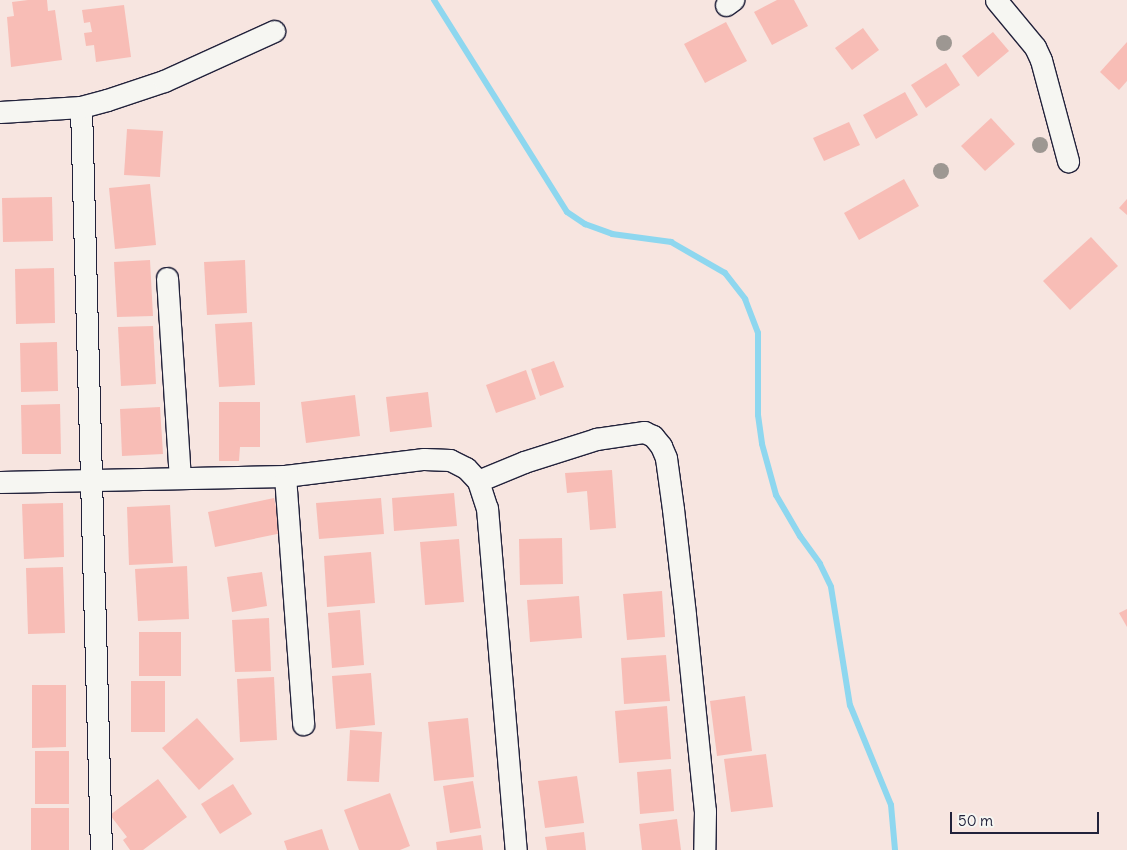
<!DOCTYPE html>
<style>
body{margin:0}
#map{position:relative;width:1127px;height:850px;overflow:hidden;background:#f7e5e0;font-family:Delius,sans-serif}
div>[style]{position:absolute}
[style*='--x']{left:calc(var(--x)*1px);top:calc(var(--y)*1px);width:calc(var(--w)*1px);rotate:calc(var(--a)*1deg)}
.stream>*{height:6px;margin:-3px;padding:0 3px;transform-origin:3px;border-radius:3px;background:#8ed7ef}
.building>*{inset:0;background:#f8bdb6}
.roads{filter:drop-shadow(1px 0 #22223b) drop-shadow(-1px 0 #22223b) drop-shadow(0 1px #22223b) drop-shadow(0 -1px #22223b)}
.street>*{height:21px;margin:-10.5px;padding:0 10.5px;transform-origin:10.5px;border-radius:10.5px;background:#f6f6f2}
.trees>*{width:16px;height:16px;margin:-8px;border-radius:50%;background:#9d9792}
span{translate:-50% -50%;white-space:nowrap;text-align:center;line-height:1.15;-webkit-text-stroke:5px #f6f6f2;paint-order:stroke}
.scale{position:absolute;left:950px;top:812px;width:149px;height:22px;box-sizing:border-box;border:2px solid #22223b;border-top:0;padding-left:6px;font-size:15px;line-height:18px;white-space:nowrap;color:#22223b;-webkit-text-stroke:4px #f6f6f2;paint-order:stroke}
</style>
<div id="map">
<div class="stream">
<i style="--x:434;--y:0;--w:250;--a:57.9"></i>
<i style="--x:567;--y:212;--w:22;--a:34"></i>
<i style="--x:585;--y:224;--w:29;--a:20"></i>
<i style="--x:612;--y:234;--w:60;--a:7.7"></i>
<i style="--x:671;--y:242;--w:62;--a:29.9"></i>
<i style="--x:725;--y:273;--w:33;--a:52"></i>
<i style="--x:745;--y:299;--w:36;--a:69"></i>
<i style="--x:758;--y:333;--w:82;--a:90"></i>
<i style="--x:758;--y:415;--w:29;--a:82"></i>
<i style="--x:762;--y:444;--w:53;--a:74.6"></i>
<i style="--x:776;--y:495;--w:48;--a:59.7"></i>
<i style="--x:800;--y:536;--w:34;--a:54"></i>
<i style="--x:820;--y:564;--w:25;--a:64"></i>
<i style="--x:831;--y:587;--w:120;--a:80.9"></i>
<i style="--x:850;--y:705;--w:108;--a:67.7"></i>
<i style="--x:891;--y:805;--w:45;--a:84.9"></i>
</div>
<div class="building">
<i style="clip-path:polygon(28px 0,47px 0,48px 11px,55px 10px,62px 60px,11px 67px,7px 17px,14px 16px,12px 2px)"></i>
<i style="clip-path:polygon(777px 0,794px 0,808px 26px,772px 45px,754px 12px)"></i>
<i style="clip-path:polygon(124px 5px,131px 57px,96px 62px,94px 45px,86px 46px,84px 33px,92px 32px,90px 22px,84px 23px,82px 10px)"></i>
<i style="clip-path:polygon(726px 22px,747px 61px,705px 83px,684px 44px)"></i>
<i style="clip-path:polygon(863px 28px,879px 50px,852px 70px,835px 48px)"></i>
<i style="clip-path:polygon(993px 32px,1009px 51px,978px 77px,962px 56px)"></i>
<i style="clip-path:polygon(1127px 42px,1127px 81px,1119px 90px,1100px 72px)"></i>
<i style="clip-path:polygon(946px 63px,960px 85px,926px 108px,911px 85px)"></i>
<i style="clip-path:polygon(905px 92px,918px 115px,876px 139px,863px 115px)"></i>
<i style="clip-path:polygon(991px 118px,1015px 144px,985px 171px,961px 146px)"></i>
<i style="clip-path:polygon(849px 122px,860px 145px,824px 161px,813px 138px)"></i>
<i style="clip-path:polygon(127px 129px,163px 131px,160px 177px,124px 175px)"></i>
<i style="clip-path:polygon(904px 179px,919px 206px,859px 240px,844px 213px)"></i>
<i style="clip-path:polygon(150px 184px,156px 245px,115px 249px,109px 188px)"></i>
<i style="clip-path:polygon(52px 197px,53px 241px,3px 242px,2px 198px)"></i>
<i style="clip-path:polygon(1127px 199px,1127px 215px,1119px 208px)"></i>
<i style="clip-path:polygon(1091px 237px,1118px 266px,1070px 310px,1043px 281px)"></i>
<i style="clip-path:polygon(150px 260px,153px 316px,117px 317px,114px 262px)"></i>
<i style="clip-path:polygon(245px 260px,247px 313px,207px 315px,204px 262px)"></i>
<i style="clip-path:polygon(54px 268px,55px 323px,16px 324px,15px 269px)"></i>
<i style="clip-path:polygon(252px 322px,255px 385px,219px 387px,215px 324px)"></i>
<i style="clip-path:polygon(153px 326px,156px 384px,121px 386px,118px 327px)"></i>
<i style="clip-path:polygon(57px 342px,58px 391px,21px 392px,20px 343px)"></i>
<i style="clip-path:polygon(554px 361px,564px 387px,540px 396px,531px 369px)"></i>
<i style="clip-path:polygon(526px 370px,536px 399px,496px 413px,486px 385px)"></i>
<i style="clip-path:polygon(428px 392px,432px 427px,390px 432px,386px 397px)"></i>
<i style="clip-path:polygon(355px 395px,360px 436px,306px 443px,301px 402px)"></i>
<i style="clip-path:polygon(219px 402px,260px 402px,260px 447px,240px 447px,239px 461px,219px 461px)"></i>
<i style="clip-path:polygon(60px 404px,61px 454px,22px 454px,21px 405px)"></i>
<i style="clip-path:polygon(160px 407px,163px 454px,122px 456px,120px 409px)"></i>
<i style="clip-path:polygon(612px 470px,616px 528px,590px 530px,587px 491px,567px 493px,565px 473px)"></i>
<i style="clip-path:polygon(454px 493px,457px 526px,394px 531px,392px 498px)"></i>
<i style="clip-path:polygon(274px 498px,282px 533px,215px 547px,208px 512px)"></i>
<i style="clip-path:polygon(381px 498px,384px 534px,319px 539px,316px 503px)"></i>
<i style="clip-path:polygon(63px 503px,64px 557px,24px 559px,22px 504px)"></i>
<i style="clip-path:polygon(170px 505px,173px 563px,129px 565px,127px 507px)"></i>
<i style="clip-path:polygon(562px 538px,563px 584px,520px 585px,519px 539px)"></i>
<i style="clip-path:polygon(459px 539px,464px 602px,425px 605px,420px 542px)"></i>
<i style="clip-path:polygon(371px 552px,375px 603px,327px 607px,324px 556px)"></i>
<i style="clip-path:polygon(187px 566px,189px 619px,138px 621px,135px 569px)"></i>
<i style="clip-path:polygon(63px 567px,65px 633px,28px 634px,26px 568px)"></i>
<i style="clip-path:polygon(262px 572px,267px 606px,232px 612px,227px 577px)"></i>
<i style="clip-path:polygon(662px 591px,665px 637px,627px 640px,623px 594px)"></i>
<i style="clip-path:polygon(579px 596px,582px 638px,530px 642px,527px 600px)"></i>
<i style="clip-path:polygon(1127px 609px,1127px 627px,1119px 613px)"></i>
<i style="clip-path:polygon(360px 610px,364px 665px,332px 668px,328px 613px)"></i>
<i style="clip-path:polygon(269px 618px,271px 671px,235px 672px,232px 620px)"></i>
<i style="clip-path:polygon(139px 632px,181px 632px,181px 676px,139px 676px)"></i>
<i style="clip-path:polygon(666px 655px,670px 701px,624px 704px,621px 658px)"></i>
<i style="clip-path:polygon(371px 673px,375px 725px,336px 729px,332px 676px)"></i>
<i style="clip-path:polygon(274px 677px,277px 740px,240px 742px,237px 679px)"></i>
<i style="clip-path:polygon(131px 681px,165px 681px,165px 732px,131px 732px)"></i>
<i style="clip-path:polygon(32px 685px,66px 685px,66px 747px,32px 748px)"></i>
<i style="clip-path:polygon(745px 696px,752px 751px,717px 756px,710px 701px)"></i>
<i style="clip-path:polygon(667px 706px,671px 759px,619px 763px,615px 711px)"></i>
<i style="clip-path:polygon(197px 718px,234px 759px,199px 790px,162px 748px)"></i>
<i style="clip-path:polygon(468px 718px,474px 777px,434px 781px,428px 722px)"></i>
<i style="clip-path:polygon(350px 730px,382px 732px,379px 782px,347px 781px)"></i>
<i style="clip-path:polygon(35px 751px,69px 751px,69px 804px,35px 804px)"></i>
<i style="clip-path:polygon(766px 754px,773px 807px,731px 812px,724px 759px)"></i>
<i style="clip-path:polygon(671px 769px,674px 811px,640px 814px,637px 772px)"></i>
<i style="clip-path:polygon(577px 776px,584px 823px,545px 828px,538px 781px)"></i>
<i style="clip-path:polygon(158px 779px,187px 817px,143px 850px,130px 850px,123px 840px,127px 837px,110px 815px)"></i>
<i style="clip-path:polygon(473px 781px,481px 828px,450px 833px,443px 786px)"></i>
<i style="clip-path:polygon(233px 784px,252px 814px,220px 834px,201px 804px)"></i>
<i style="clip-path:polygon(390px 793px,410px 846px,400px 850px,359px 850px,344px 810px)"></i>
<i style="clip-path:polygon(31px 808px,69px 808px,69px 850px,31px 850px)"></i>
<i style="clip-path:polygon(677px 819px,681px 850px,642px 850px,639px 824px)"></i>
<i style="clip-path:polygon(322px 829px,329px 850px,287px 850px,284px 841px)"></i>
<i style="clip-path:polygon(584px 832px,586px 850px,547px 850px,545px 837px)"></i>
<i style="clip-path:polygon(481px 835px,483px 850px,437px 850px,436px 842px)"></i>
</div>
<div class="roads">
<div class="street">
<i style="--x:996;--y:0;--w:61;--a:50.3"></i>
<i style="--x:1035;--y:47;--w:14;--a:65"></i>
<i style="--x:1041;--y:60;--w:105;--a:75"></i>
<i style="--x:726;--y:5;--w:9;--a:-36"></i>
<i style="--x:81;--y:107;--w:743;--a:88.46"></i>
<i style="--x:0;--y:112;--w:81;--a:-3.5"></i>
<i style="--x:81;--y:107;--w:27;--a:-15"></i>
<i style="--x:107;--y:100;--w:60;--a:-18.4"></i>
<i style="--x:164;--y:81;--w:121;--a:-24.4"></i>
<i style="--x:167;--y:278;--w:199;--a:86.3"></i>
<i style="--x:285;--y:476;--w:249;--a:85.8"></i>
<i style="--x:478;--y:481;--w:50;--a:-22.4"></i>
<i style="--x:524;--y:462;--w:76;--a:-17.7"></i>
<i style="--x:596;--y:439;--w:49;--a:-8.3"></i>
<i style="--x:644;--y:432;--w:10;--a:24"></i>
<i style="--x:653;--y:436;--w:13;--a:51"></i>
<i style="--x:661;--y:446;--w:13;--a:67"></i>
<i style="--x:666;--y:458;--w:51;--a:82.2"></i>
<i style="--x:673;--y:509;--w:107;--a:83.5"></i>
<i style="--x:685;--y:615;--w:197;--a:84.2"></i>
<i style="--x:705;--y:811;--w:39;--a:91"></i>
<i style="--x:0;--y:482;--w:285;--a:-1.2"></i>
<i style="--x:285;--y:476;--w:140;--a:-7"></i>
<i style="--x:424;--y:459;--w:26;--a:2"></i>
<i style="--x:450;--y:460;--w:18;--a:27"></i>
<i style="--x:466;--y:468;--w:18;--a:47"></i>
<i style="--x:478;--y:481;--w:28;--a:72"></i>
<i style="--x:487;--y:508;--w:343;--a:85.2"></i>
</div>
</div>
<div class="trees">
<i style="left:944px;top:43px"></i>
<i style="left:1040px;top:145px"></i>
<i style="left:941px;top:171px"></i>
</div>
<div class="scale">50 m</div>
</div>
